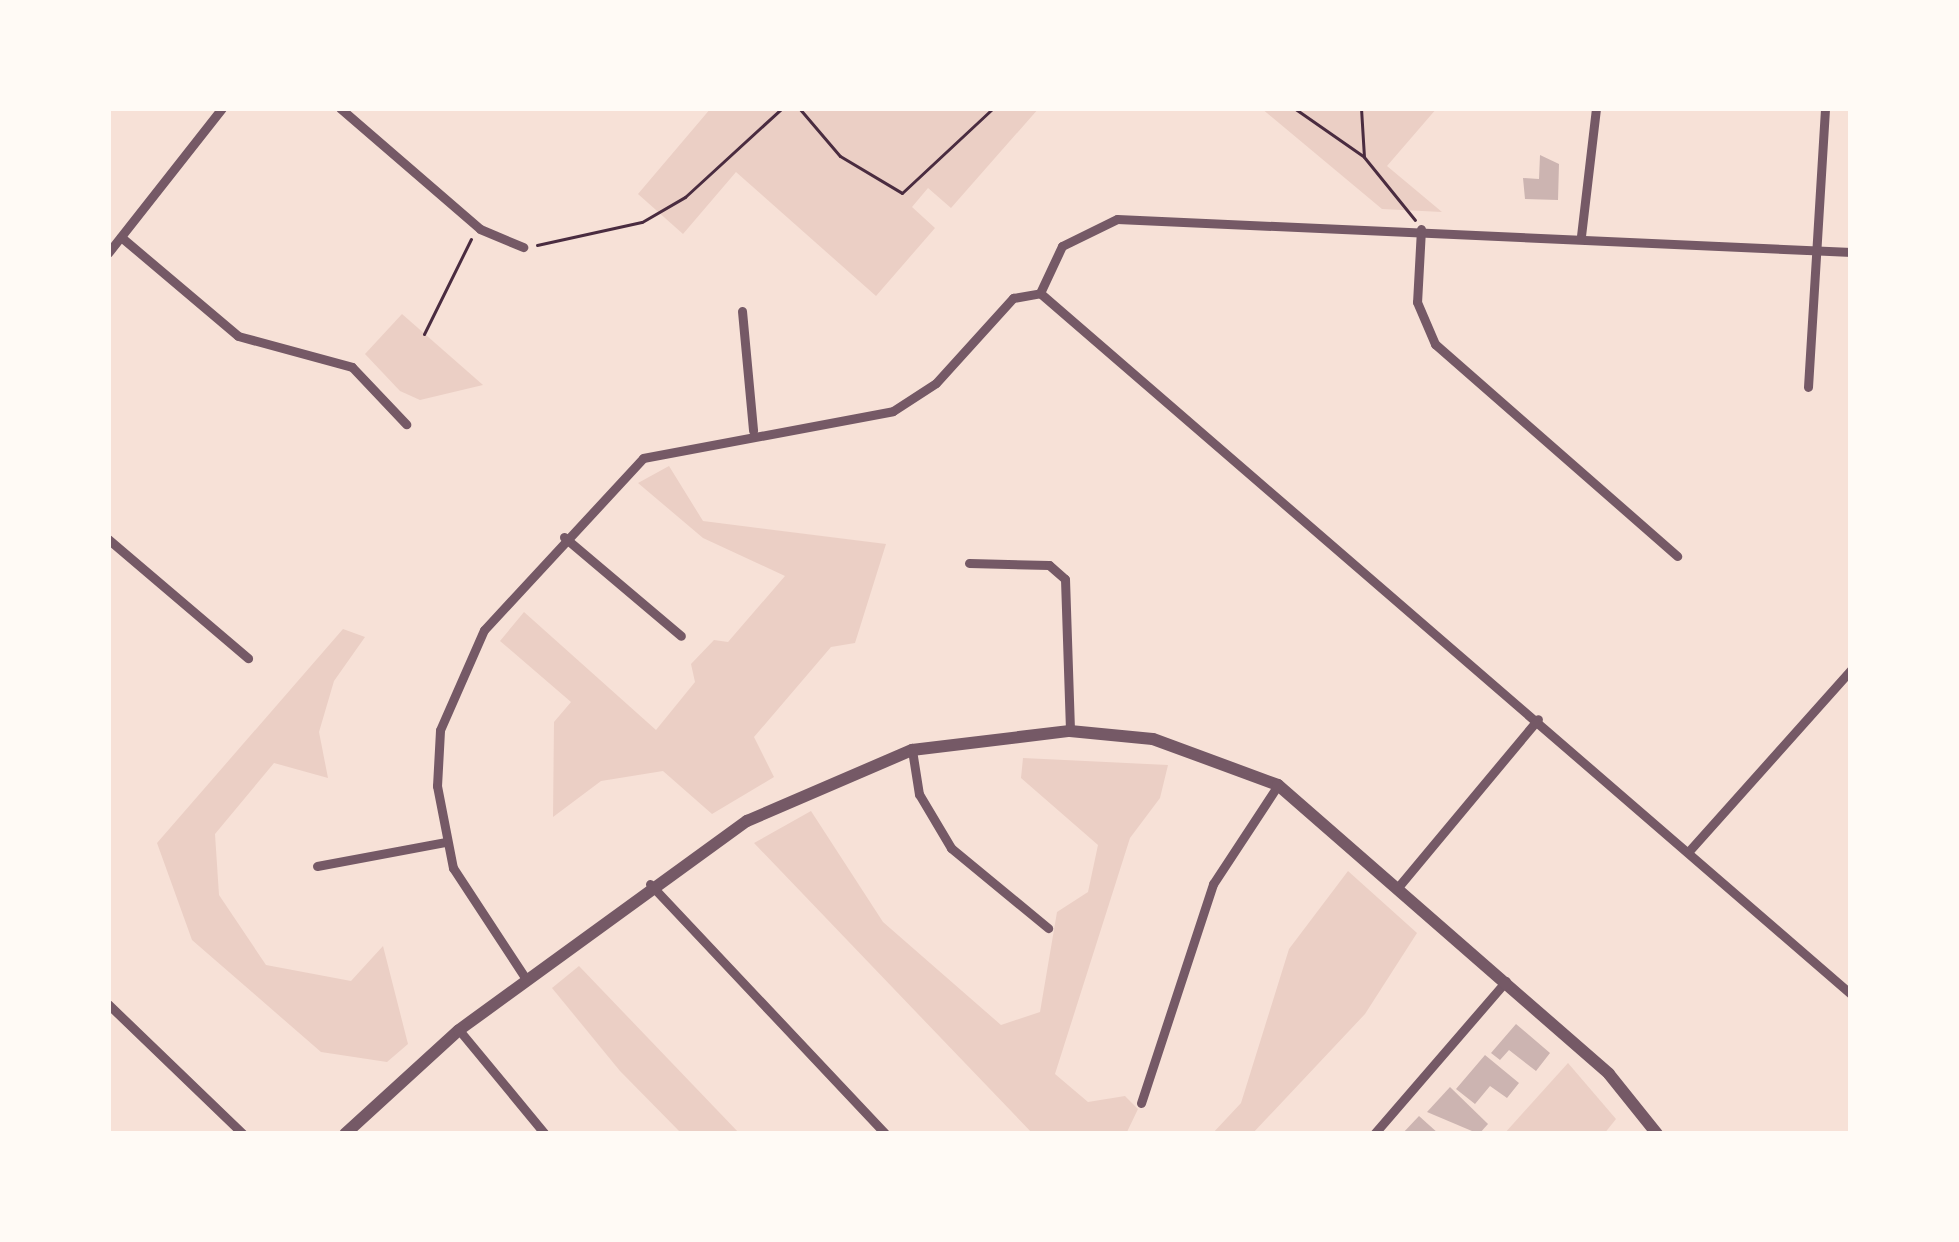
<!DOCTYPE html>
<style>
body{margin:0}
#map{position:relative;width:1959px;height:1242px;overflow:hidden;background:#f7e1d7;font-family:Mulish,sans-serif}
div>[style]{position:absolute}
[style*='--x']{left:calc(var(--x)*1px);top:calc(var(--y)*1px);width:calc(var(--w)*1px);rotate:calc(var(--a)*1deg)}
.green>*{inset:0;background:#ebcfc5}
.building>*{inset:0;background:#ccb4b1}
.path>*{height:3px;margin:-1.5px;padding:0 1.5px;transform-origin:1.5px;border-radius:1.5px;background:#4a2c40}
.minor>*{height:9px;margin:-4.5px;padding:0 4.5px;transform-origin:4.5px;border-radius:4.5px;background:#755966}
.tertiary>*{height:12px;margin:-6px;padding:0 6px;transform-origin:6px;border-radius:6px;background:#755966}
span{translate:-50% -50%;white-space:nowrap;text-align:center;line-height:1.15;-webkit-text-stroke:12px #fffaf5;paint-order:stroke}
.frame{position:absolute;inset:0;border:111px solid #fffaf5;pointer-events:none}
</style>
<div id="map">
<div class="green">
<i style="clip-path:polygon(711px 108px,1039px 108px,951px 208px,928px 188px,912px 207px,935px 228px,876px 296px,736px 172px,683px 234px,638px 194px)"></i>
<i style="clip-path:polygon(1261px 108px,1437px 108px,1387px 166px,1442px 212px,1382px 209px)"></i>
<i style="clip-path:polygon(402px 314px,483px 385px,420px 400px,400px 391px,365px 354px)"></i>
<i style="clip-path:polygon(669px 466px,703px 521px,886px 544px,855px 643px,831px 647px,754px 737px,774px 777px,712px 814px,663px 771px,601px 781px,553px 817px,554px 722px,571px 702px,500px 641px,524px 612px,656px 730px,695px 682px,691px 664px,714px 640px,728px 642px,785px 576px,703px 538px,638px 483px)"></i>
<i style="clip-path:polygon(343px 629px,365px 637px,334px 681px,319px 732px,328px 778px,274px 763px,215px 834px,219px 895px,266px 965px,351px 981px,383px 946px,408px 1044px,387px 1062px,321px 1052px,192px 940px,157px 843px)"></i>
<i style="clip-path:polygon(1023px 758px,1168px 765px,1160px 798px,1130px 838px,1055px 1074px,1088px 1102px,1125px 1096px,1138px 1109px,1126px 1134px,1033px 1134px,754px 843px,811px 811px,883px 922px,1001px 1025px,1040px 1012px,1057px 912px,1088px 892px,1098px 845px,1021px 778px)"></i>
<i style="clip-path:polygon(1348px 871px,1417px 933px,1365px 1014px,1252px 1134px,1212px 1134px,1241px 1103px,1289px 949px)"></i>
<i style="clip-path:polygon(579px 966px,740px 1134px,682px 1134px,620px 1071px,552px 988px)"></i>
<i style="clip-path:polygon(1568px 1063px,1616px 1119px,1604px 1134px,1504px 1134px)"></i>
</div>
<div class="building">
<i style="clip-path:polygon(1540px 155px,1559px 164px,1558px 200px,1525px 199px,1523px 178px,1539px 179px)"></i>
<i style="clip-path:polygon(1516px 1024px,1550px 1053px,1536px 1071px,1509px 1050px,1500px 1060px,1491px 1053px)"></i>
<i style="clip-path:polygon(1485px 1055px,1519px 1083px,1507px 1098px,1490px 1086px,1475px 1104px,1456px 1089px)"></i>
<i style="clip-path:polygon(1450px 1087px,1488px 1124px,1479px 1134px,1427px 1112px)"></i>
<i style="clip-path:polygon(1419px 1116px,1439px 1134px,1402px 1134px)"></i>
</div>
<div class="path">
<i style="--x:799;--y:108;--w:63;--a:49.5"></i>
<i style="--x:840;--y:156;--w:72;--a:30.8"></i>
<i style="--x:902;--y:193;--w:125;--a:-43"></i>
<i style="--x:1294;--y:108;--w:84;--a:34.8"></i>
<i style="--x:1361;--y:108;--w:49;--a:86.5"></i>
<i style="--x:1364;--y:157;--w:81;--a:51"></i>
<i style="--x:537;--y:245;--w:107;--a:-12.4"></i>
<i style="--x:642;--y:222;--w:50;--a:-30.2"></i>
<i style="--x:685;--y:197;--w:132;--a:-42.5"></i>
<i style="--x:424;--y:334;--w:106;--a:-63.7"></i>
</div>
<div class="minor">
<i style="--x:340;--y:108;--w:185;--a:40.8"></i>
<i style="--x:480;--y:229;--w:47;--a:22.7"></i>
<i style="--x:1421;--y:229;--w:73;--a:93.1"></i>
<i style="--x:1417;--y:302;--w:46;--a:66.8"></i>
<i style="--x:1435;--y:344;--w:322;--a:41.2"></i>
<i style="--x:1581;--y:236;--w:129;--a:-83.3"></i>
<i style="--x:121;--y:237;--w:153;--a:40.2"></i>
<i style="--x:238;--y:336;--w:118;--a:15.2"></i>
<i style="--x:352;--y:367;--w:79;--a:46.5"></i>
<i style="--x:108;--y:253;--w:184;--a:-51.8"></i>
<i style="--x:1040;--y:293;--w:1072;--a:40.84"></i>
<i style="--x:742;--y:311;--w:120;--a:84.7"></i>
<i style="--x:1808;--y:387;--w:280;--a:-86.5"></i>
<i style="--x:564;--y:537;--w:153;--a:40.2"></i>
<i style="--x:108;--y:539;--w:184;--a:40.4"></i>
<i style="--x:969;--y:563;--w:80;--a:1.4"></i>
<i style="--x:1049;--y:565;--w:21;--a:41"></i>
<i style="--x:1065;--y:579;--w:152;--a:88.1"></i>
<i style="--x:912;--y:750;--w:45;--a:81"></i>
<i style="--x:919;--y:794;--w:63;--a:59.3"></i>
<i style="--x:951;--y:848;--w:126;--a:39.5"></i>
<i style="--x:1689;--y:851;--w:243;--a:-48.2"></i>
<i style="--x:317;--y:866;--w:130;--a:-10.6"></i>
<i style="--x:650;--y:884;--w:344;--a:46.7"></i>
<i style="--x:1399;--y:886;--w:217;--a:-50.2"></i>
<i style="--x:526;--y:979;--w:133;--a:-123.3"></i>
<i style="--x:453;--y:868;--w:84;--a:-101"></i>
<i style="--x:437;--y:786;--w:56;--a:-86.9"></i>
<i style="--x:440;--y:730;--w:109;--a:-66.3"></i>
<i style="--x:484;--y:630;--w:234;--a:-47.2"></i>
<i style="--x:643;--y:458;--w:254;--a:-10.6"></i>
<i style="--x:893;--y:411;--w:51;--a:-33.1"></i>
<i style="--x:936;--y:383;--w:115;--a:-47.8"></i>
<i style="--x:1013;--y:298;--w:27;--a:-10"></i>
<i style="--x:1040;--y:293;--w:52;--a:-64.9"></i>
<i style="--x:1062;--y:246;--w:61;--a:-26.1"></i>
<i style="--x:1117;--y:219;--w:735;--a:2.57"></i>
<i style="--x:108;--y:1004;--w:187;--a:43.9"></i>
<i style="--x:459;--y:1030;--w:135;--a:50.4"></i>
<i style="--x:1141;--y:1103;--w:231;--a:-71.8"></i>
<i style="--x:1213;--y:884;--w:118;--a:-56.7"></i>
<i style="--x:1374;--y:1134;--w:202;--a:-49.2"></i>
</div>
<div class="tertiary">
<i style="--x:345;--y:1134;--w:154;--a:-42.4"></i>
<i style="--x:459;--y:1030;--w:356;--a:-36"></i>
<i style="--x:747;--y:821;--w:180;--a:-23.3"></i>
<i style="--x:912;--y:750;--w:159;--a:-6.9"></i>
<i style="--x:1070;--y:731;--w:83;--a:5.5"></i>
<i style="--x:1153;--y:739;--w:133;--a:20.2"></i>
<i style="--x:1278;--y:785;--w:439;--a:41.1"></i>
<i style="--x:1609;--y:1074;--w:77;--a:51.3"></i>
</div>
<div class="frame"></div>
</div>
